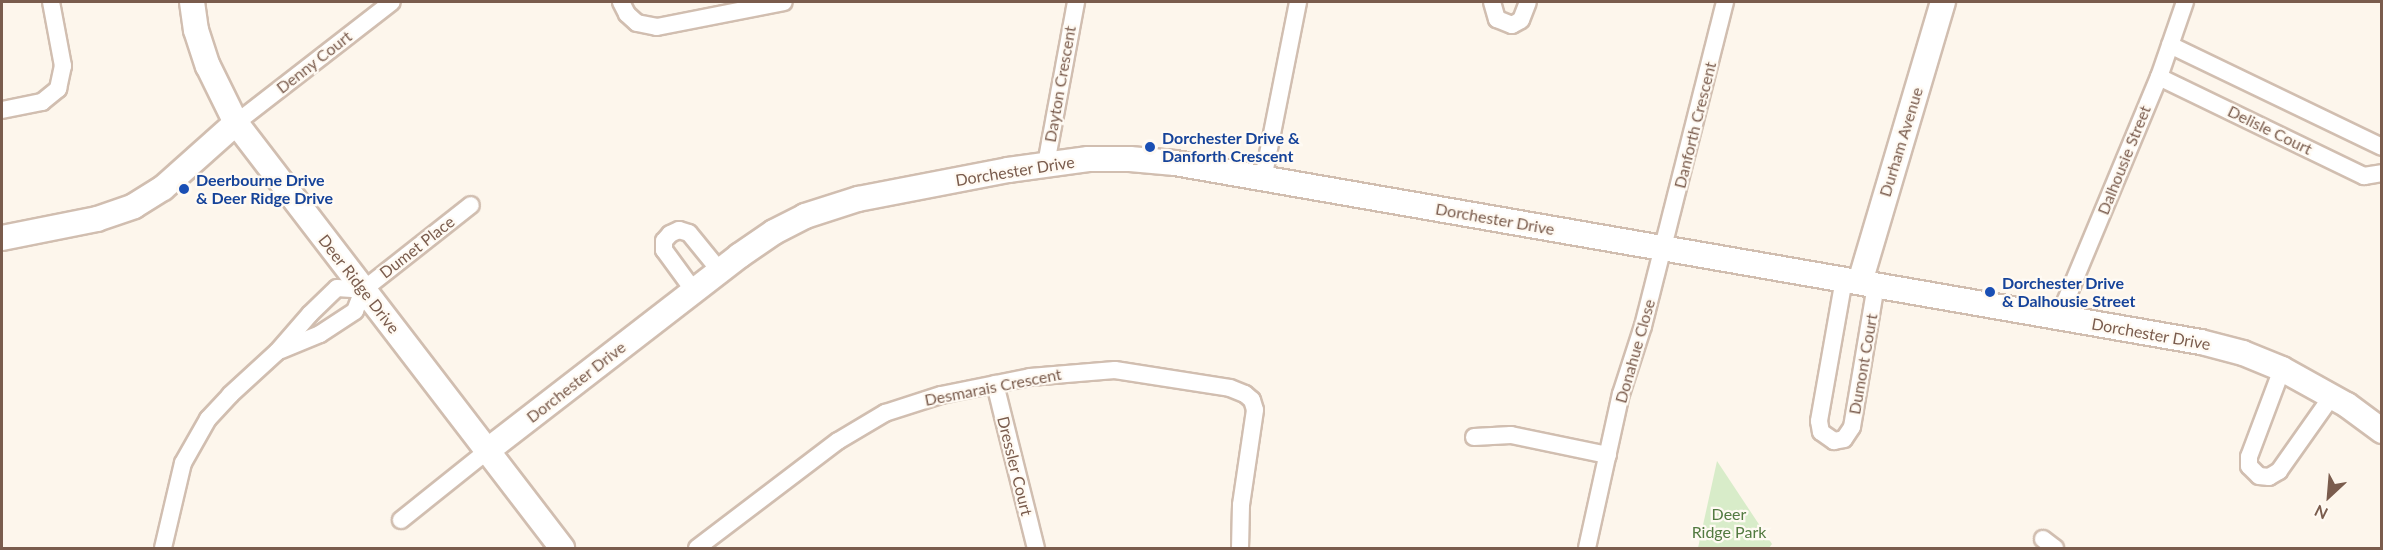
<!DOCTYPE html>
<style>
body{margin:0}
#map{position:relative;width:2383px;height:550px;overflow:hidden;background:#fdf6ec;font-family:Lato,sans-serif}
div>[style]{position:absolute}
[style*='--x']{left:calc(var(--x)*1px);top:calc(var(--y)*1px);width:calc(var(--w)*1px);rotate:calc(var(--a)*1deg)}
.green>*{inset:0;background:#d8ecc9}
.roads{filter:drop-shadow(2px 0 #d1beb0) drop-shadow(-2px 0 #d1beb0) drop-shadow(0 2px #d1beb0) drop-shadow(0 -2px #d1beb0)}
.street>*{height:16px;margin:-8px;padding:0 8px;transform-origin:8px;border-radius:8px;background:#fff}
.secondary>*{height:24px;margin:-12px;padding:0 12px;transform-origin:12px;border-radius:12px;background:#fff}
.dots>*{width:16px;height:16px;translate:-50% -50%;box-sizing:border-box;border:3px solid #fffaf3;border-radius:50%}
span{translate:-50% -50%;white-space:nowrap;text-align:center;line-height:1.15;-webkit-text-stroke:4.5px #fffaf3;paint-order:stroke}
.street-label{font-size:16px;color:#7a5c4d}
.transit-label{font-size:16px;color:#164399;font-weight:700}
.left{translate:0 -50%;text-align:left}
.park-label{font-size:16px;color:#537a41}
.frame{position:absolute;inset:0;border:3px solid #7a5c4d;pointer-events:none}
.north{position:absolute;left:2299px;top:466px;width:60px;height:60px;-webkit-text-stroke:4px #fffaf3;paint-order:stroke;rotate:206deg;font-size:16px;font-weight:700;line-height:24px;text-align:center;color:#7a5c4d}
.north::after{content:'';display:block;margin:auto;width:21px;height:27px;background:#7a5c4d;clip-path:polygon(50% 0,100% 100%,50% 72%,0 100%)}
</style>
<div id="map">
<div class="green">
<i style="clip-path:polygon(1717px 461px,1772px 544px,1769px 548px,1698px 548px)"></i>
</div>
<div class="roads">
<div class="street">
<i style="--x:621;--y:2;--w:13;--a:63"></i>
<i style="--x:627;--y:14;--w:13;--a:42"></i>
<i style="--x:637;--y:23;--w:20;--a:11"></i>
<i style="--x:657;--y:27;--w:129;--a:-11.1"></i>
<i style="--x:1492;--y:2;--w:18;--a:74"></i>
<i style="--x:1497;--y:19;--w:16;--a:22"></i>
<i style="--x:1512;--y:25;--w:10;--a:-29"></i>
<i style="--x:1521;--y:20;--w:19;--a:-69"></i>
<i style="--x:2170;--y:45;--w:235;--a:25.7"></i>
<i style="--x:2159;--y:77;--w:228;--a:25.8"></i>
<i style="--x:2364;--y:176;--w:18;--a:-9"></i>
<i style="--x:2;--y:110;--w:41;--a:-11.3"></i>
<i style="--x:42;--y:102;--w:21;--a:-39"></i>
<i style="--x:58;--y:89;--w:24;--a:-78"></i>
<i style="--x:63;--y:66;--w:65;--a:-100.6"></i>
<i style="--x:236;--y:123;--w:197;--a:-37.8"></i>
<i style="--x:1046;--y:164;--w:165;--a:-79.5"></i>
<i style="--x:1263;--y:179;--w:180;--a:-78.8"></i>
<i style="--x:1844;--y:279;--w:144;--a:100"></i>
<i style="--x:1819;--y:421;--w:11;--a:80"></i>
<i style="--x:1821;--y:432;--w:16;--a:35"></i>
<i style="--x:1834;--y:441;--w:10;--a:-11"></i>
<i style="--x:1844;--y:439;--w:14;--a:-56"></i>
<i style="--x:1852;--y:427;--w:144;--a:-80.4"></i>
<i style="--x:363;--y:290;--w:137;--a:-38.2"></i>
<i style="--x:694;--y:291;--w:51;--a:-126.2"></i>
<i style="--x:664;--y:250;--w:9;--a:-90"></i>
<i style="--x:664;--y:241;--w:9;--a:-49"></i>
<i style="--x:670;--y:234;--w:10;--a:-24"></i>
<i style="--x:679;--y:230;--w:10;--a:17"></i>
<i style="--x:689;--y:233;--w:49;--a:50.8"></i>
<i style="--x:2059;--y:317;--w:260;--a:-67.4"></i>
<i style="--x:2159;--y:77;--w:79;--a:-70.9"></i>
<i style="--x:281;--y:350;--w:42;--a:-22.3"></i>
<i style="--x:320;--y:334;--w:42;--a:-33.3"></i>
<i style="--x:355;--y:311;--w:22;--a:-69"></i>
<i style="--x:2282;--y:369;--w:94;--a:110.6"></i>
<i style="--x:2249;--y:457;--w:9;--a:90"></i>
<i style="--x:2249;--y:466;--w:14;--a:45"></i>
<i style="--x:2259;--y:476;--w:10;--a:6"></i>
<i style="--x:2269;--y:477;--w:12;--a:-31"></i>
<i style="--x:2279;--y:471;--w:92;--a:-54.8"></i>
<i style="--x:995;--y:384;--w:169;--a:76"></i>
<i style="--x:1474;--y:437;--w:37;--a:-3"></i>
<i style="--x:1511;--y:435;--w:99;--a:11.7"></i>
<i style="--x:401;--y:520;--w:110;--a:-38.7"></i>
<i style="--x:2043;--y:539;--w:15;--a:37"></i>
<i style="--x:163;--y:548;--w:87;--a:-76.8"></i>
<i style="--x:183;--y:463;--w:51;--a:-60.4"></i>
<i style="--x:208;--y:419;--w:33;--a:-47"></i>
<i style="--x:230;--y:395;--w:64;--a:-42.5"></i>
<i style="--x:277;--y:352;--w:50;--a:-49"></i>
<i style="--x:310;--y:314;--w:37;--a:-44"></i>
<i style="--x:337;--y:288;--w:26;--a:4"></i>
<i style="--x:697;--y:548;--w:177;--a:-37.2"></i>
<i style="--x:838;--y:441;--w:55;--a:-30.8"></i>
<i style="--x:885;--y:413;--w:59;--a:-17.8"></i>
<i style="--x:941;--y:395;--w:91;--a:-11.4"></i>
<i style="--x:1030;--y:377;--w:85;--a:-4.7"></i>
<i style="--x:1115;--y:370;--w:116;--a:8.9"></i>
<i style="--x:1230;--y:388;--w:16;--a:22"></i>
<i style="--x:1245;--y:394;--w:9;--a:41"></i>
<i style="--x:1252;--y:400;--w:10;--a:73"></i>
<i style="--x:1255;--y:410;--w:96;--a:98.4"></i>
<i style="--x:1241;--y:505;--w:43;--a:91.3"></i>
<i style="--x:1587;--y:548;--w:158;--a:-77.6"></i>
<i style="--x:1621;--y:394;--w:71;--a:-72.1"></i>
<i style="--x:1643;--y:326;--w:334;--a:-75.8"></i>
</div>
<div class="secondary">
<i style="--x:192;--y:2;--w:28;--a:82"></i>
<i style="--x:196;--y:30;--w:38;--a:72"></i>
<i style="--x:208;--y:66;--w:64;--a:63.8"></i>
<i style="--x:236;--y:123;--w:536;--a:52.51"></i>
<i style="--x:2;--y:238;--w:97;--a:-11.3"></i>
<i style="--x:97;--y:219;--w:39;--a:-19"></i>
<i style="--x:134;--y:206;--w:34;--a:-32"></i>
<i style="--x:163;--y:188;--w:98;--a:-41.7"></i>
<i style="--x:1860;--y:282;--w:292;--a:-73.5"></i>
<i style="--x:487;--y:451;--w:319;--a:-37.7"></i>
<i style="--x:739;--y:256;--w:42;--a:-34.4"></i>
<i style="--x:774;--y:232;--w:35;--a:-27"></i>
<i style="--x:805;--y:216;--w:56;--a:-17.8"></i>
<i style="--x:858;--y:199;--w:153;--a:-10.9"></i>
<i style="--x:1008;--y:170;--w:81;--a:-7.8"></i>
<i style="--x:1088;--y:159;--w:42;--a:0"></i>
<i style="--x:1130;--y:159;--w:45;--a:5.1"></i>
<i style="--x:1175;--y:163;--w:1041;--a:9.9"></i>
<i style="--x:2201;--y:342;--w:43;--a:14.7"></i>
<i style="--x:2243;--y:353;--w:42;--a:22.3"></i>
<i style="--x:2282;--y:369;--w:74;--a:29"></i>
<i style="--x:2347;--y:405;--w:44;--a:36.6"></i>
</div>
</div>
<div class="dots">
<i style="left:1150px;top:147px;background:#1a4fb4"></i>
<i style="left:184px;top:189px;background:#1a4fb4"></i>
<i style="left:1990px;top:292px;background:#1a4fb4"></i>
</div>
<div class="street-label">
<span style="left:314px;top:62px;rotate:-38deg">Denny Court</span>
<span style="left:1060px;top:84px;rotate:-80deg">Dayton Crescent</span>
<span style="left:1695px;top:125px;rotate:-76deg">Danforth Crescent</span>
<span style="left:2270px;top:130px;rotate:26deg">Delisle Court</span>
<span style="left:1901px;top:142px;rotate:-73deg">Durham Avenue</span>
<span style="left:2124px;top:160px;rotate:-68deg">Dalhousie Street</span>
<span style="left:1015px;top:171px;rotate:-9deg">Dorchester Drive</span>
<span style="left:1495px;top:219px;rotate:10deg">Dorchester Drive</span>
<span style="left:417px;top:247px;rotate:-38deg">Dumet Place</span>
<span style="left:359px;top:284px;rotate:52deg">Deer Ridge Drive</span>
<span style="left:2151px;top:334px;rotate:10deg">Dorchester Drive</span>
<span style="left:1635px;top:351px;rotate:-74deg">Donahue Close</span>
<span style="left:1863px;top:364px;rotate:-80deg">Dumont Court</span>
<span style="left:576px;top:382px;rotate:-38deg">Dorchester Drive</span>
<span style="left:993px;top:387px;rotate:-11deg">Desmarais Crescent</span>
<span style="left:1015px;top:466px;rotate:76deg">Dressler Court</span>
</div>
<div class="transit-label">
<span class="left" style="left:1162px;top:147px">Dorchester Drive &amp;<br>Danforth Crescent</span>
<span class="left" style="left:196px;top:189px">Deerbourne Drive<br>&amp; Deer Ridge Drive</span>
<span class="left" style="left:2002px;top:292px">Dorchester Drive<br>&amp; Dalhousie Street</span>
</div>
<div class="park-label">
<span style="left:1729px;top:523px">Deer<br>Ridge Park</span>
</div>
<div class="frame"></div>
<div class="north">N</div>
</div>
